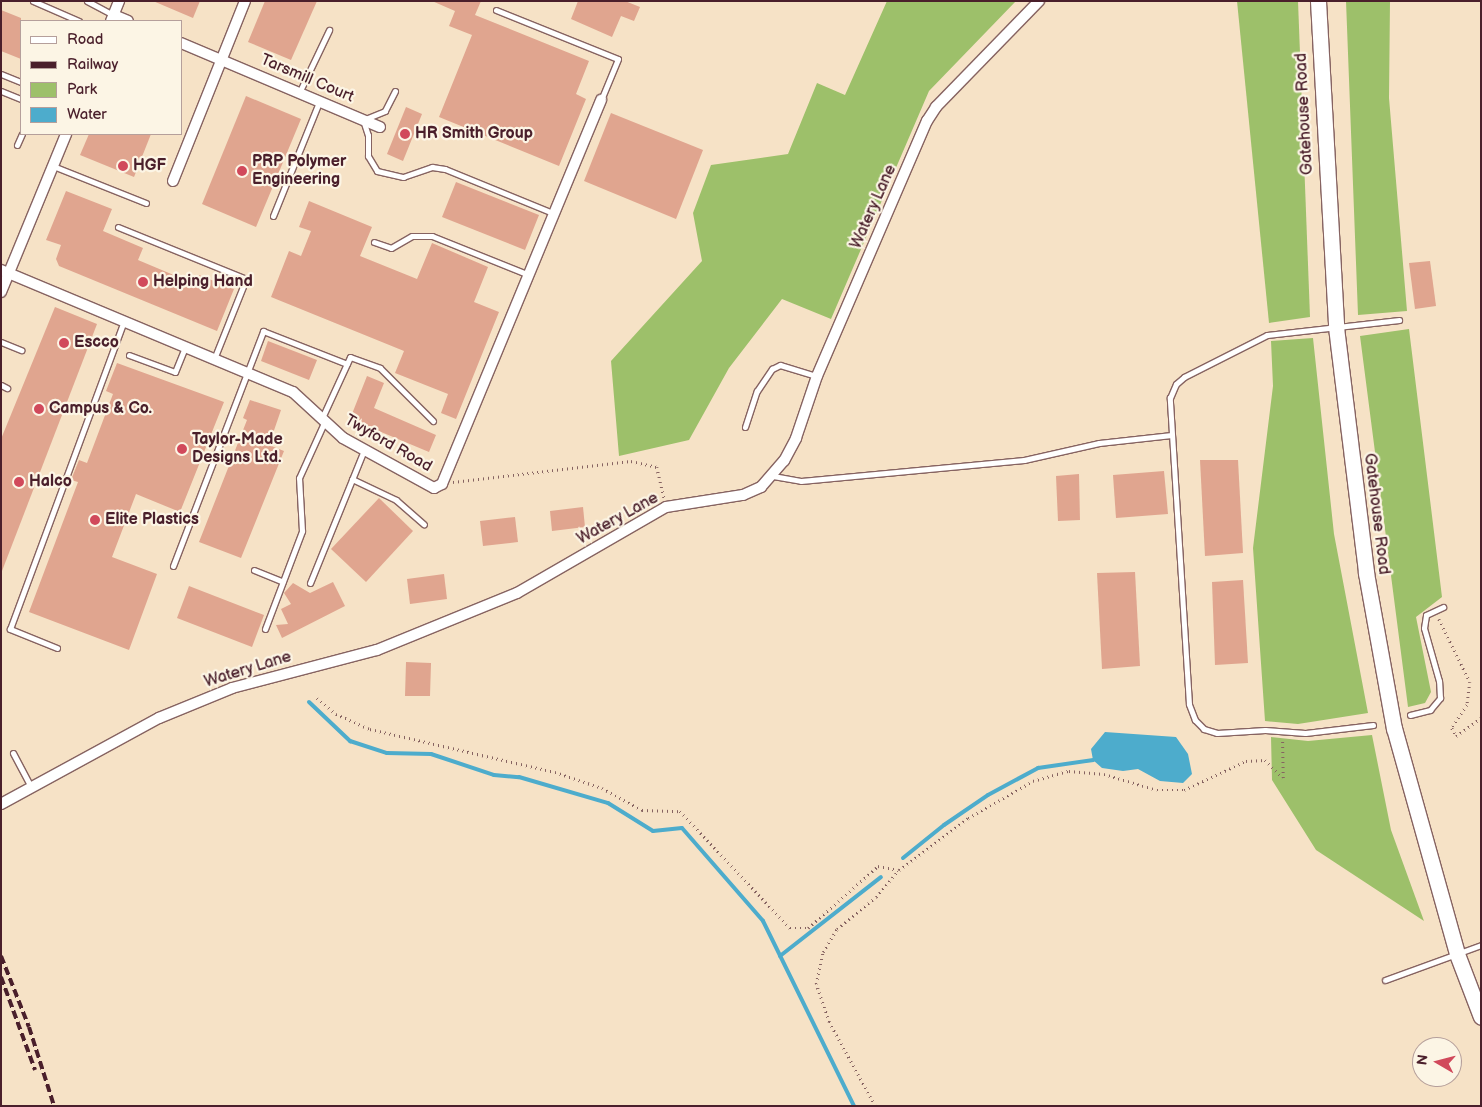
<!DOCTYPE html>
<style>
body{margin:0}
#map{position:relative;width:1482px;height:1107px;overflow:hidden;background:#f6e2c6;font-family:"Balsamiq Sans",sans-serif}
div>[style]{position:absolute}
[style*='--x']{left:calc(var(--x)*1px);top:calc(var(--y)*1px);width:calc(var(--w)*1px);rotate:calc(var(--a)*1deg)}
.green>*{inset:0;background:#9dc06a}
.water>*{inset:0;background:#4daccc}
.stream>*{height:4px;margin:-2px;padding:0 2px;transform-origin:2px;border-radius:2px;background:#4daccc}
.building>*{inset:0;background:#e0a58f}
.path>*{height:2.5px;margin-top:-1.25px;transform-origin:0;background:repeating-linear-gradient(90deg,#866361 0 1px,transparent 0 5px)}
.roads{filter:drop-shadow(1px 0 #866361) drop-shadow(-1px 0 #866361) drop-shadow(0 1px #866361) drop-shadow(0 -1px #866361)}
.lane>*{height:5px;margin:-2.5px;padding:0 2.5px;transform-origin:2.5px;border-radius:2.5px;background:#fff}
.street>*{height:10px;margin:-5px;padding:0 5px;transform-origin:5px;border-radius:5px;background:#fff}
.secondary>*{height:15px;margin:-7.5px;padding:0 7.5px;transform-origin:7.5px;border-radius:7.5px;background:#fff}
.rail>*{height:4px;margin-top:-2px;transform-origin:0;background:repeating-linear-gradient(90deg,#4a1f2b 0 8px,transparent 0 12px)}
.dots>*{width:14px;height:14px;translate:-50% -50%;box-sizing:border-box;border:2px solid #fcf5e5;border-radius:50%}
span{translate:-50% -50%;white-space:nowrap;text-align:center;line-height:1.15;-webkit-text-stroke:4.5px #fcf5e5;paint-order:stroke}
.street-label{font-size:16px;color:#4a1f2b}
.poi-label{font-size:16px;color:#4a1f2b;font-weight:700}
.left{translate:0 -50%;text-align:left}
.frame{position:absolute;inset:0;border:2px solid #4a1f2b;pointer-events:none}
.legend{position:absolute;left:20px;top:20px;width:162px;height:115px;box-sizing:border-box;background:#fcf5e5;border:1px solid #b59f9b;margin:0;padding:6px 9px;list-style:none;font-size:15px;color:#4a1f2b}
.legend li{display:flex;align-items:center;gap:10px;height:25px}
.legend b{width:25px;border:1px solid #b59f9b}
.north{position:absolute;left:1412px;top:1037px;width:50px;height:50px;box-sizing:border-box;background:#fcf5e5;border:1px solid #b59f9b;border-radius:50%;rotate:278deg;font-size:14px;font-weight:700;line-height:20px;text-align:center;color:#4a1f2b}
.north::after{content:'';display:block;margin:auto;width:18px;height:22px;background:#d1495b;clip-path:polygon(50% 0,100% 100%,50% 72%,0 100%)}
</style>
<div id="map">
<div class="green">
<i style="clip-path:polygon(887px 1px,1016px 1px,929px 91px,831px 319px,782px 299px,729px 368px,689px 440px,619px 456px,611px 361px,702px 261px,693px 213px,711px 165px,788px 154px,817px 83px,845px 95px)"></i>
<i style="clip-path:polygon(1237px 1px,1298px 1px,1310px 317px,1269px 323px)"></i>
<i style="clip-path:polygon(1346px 1px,1390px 1px,1389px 98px,1407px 311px,1358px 315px)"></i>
<i style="clip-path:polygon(1409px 329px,1442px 597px,1416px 617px,1431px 692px,1425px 703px,1408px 707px,1360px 336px)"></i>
<i style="clip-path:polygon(1313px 338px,1334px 534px,1368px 713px,1298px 724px,1265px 721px,1253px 548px,1273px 386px,1271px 341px)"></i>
<i style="clip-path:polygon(1372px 735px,1391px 830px,1424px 921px,1316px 850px,1272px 780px,1271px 737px,1308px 741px)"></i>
</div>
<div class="water">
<i style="clip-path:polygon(1105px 732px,1176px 737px,1188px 754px,1192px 774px,1183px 783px,1160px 781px,1138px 769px,1123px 771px,1102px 768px,1093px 760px,1091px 749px)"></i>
</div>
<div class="stream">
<i style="--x:309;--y:702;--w:57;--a:43.6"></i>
<i style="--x:350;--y:741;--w:39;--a:18"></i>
<i style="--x:387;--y:753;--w:44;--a:1.3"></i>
<i style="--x:431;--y:754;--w:66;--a:18.4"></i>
<i style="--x:494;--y:775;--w:25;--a:5"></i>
<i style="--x:519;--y:777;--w:93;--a:16.3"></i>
<i style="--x:608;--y:803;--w:53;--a:31.9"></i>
<i style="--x:653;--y:831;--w:29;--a:-6"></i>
<i style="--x:682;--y:828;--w:123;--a:48.9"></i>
<i style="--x:763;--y:921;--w:206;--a:63.8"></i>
<i style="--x:903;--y:858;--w:53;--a:-38.8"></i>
<i style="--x:944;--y:825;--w:53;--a:-34.3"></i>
<i style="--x:988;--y:795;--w:57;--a:-28.4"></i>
<i style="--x:1038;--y:768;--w:56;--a:-8.3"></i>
<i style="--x:780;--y:956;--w:128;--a:-38"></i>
</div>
<div class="building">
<i style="clip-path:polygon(153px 1px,200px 1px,193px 18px)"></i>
<i style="clip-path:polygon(265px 1px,317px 1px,291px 60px,248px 42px)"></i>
<i style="clip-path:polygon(432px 1px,481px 1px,475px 15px,589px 61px,576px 94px,586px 99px,559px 166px,439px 117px,472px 35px,449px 26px,455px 11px)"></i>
<i style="clip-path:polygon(578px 1px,625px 1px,640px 7px,634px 21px,621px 16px,612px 37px,571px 19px)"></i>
<i style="clip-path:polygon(1px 10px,21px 18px,21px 59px,1px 51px)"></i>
<i style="clip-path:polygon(246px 96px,301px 119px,256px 227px,202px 204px)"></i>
<i style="clip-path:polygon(406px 107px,422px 114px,403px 161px,387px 154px)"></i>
<i style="clip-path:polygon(611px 113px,703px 150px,676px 219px,584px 181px)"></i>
<i style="clip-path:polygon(89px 134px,151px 134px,134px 177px,80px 155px)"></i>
<i style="clip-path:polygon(456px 182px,539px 215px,525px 250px,442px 217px)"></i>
<i style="clip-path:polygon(66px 191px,112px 209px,103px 231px,143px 248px,138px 260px,195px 284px,199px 275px,234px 289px,217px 331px,59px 266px,56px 259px,61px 245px,46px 240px)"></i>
<i style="clip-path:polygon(309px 201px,372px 227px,360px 256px,417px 279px,432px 243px,488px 267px,474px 302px,499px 312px,456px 419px,441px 413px,448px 394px,395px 373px,404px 351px,271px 297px,289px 251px,301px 256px,311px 231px,299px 227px)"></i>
<i style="clip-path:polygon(1430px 261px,1436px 306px,1415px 309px,1409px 263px)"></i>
<i style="clip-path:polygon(55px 307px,97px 324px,2px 571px,1px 439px)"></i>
<i style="clip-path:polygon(268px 341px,317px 360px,309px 380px,261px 361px)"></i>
<i style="clip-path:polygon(117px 363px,224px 402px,180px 512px,136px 494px,112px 557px,157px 574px,129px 650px,29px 612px,78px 482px,71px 480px,79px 460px,87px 463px,113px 394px,106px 391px)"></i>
<i style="clip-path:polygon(367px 376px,384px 383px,374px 408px,436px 435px,429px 452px,350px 419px)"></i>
<i style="clip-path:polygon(250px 400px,281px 410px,269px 445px,284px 451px,241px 558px,199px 542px,247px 420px,243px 418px)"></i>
<i style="clip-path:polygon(1200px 460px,1238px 460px,1243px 553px,1205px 556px)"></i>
<i style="clip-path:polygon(1164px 471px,1168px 514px,1116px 518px,1113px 475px)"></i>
<i style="clip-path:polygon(1079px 474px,1080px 520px,1058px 521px,1056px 476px)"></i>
<i style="clip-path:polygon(379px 498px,413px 531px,366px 582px,331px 549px)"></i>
<i style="clip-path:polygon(583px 507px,585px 527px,552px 531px,550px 511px)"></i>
<i style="clip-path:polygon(515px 517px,518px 542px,483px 546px,480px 521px)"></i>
<i style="clip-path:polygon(1135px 572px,1140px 666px,1102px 669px,1097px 573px)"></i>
<i style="clip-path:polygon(444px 574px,447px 599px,410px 604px,407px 579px)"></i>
<i style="clip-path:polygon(1243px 580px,1248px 663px,1215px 665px,1212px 582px)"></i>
<i style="clip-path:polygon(333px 582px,345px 606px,282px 638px,276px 625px,288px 624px,281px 609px,291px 604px,284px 593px,293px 583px,310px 593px)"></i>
<i style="clip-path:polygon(189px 586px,264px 615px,252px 647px,177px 618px)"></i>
<i style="clip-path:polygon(406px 662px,431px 663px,430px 696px,405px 696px)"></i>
</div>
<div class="path">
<i style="--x:453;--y:482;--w:179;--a:-6.7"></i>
<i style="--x:631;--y:461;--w:27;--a:13"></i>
<i style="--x:657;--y:467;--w:32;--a:77"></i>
<i style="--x:1439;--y:619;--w:70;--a:63.8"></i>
<i style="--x:1470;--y:682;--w:23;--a:97"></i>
<i style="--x:1467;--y:705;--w:27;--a:123"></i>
<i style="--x:1452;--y:728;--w:9;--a:63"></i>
<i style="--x:1456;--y:736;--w:31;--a:-36"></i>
<i style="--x:317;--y:698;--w:25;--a:40"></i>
<i style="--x:336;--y:714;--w:37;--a:24"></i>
<i style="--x:370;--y:729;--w:190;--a:13.1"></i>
<i style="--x:555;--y:772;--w:50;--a:18.8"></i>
<i style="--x:602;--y:788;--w:46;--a:28.8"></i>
<i style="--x:642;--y:810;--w:38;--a:2"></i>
<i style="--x:680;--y:811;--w:161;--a:46.8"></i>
<i style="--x:790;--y:928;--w:18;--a:0"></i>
<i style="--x:808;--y:928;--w:94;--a:-41.5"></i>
<i style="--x:878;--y:866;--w:21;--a:11"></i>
<i style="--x:899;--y:870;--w:86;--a:-37"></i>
<i style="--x:968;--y:818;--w:75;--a:-29.6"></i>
<i style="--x:1033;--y:781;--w:37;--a:-16"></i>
<i style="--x:1069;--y:771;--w:35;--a:5"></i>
<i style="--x:1104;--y:774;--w:55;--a:16.8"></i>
<i style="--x:1157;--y:790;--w:27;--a:0"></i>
<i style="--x:1184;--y:790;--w:68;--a:-25.1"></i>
<i style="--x:1246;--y:761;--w:19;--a:-3"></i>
<i style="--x:1265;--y:760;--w:25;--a:45"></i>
<i style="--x:1283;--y:778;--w:39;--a:-91"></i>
<i style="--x:875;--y:1106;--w:96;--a:-118.7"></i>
<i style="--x:829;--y:1022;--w:40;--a:-108.9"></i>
<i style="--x:816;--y:984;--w:33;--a:-78"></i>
<i style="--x:823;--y:952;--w:27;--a:-59"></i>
<i style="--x:837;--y:929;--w:50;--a:-39.4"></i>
<i style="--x:876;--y:897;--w:35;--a:-50"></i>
</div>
<div class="roads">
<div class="lane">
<i style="--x:33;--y:1;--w:50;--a:23.5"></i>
<i style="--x:87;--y:1;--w:30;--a:28"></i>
<i style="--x:496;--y:10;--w:131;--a:21.9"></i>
<i style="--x:618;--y:59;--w:44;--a:112.5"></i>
<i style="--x:1;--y:74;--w:22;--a:22"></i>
<i style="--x:1;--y:91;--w:22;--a:22"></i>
<i style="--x:395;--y:91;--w:22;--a:117"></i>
<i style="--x:385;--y:111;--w:24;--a:158"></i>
<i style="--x:363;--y:120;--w:16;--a:72"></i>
<i style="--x:368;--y:135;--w:21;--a:90"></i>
<i style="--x:368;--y:156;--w:17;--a:59"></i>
<i style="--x:377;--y:171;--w:27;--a:13"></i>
<i style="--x:403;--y:177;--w:31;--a:-19"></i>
<i style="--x:432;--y:167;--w:13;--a:9"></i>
<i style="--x:445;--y:169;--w:119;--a:22.2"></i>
<i style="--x:299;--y:93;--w:70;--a:-64.5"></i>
<i style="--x:17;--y:145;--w:12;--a:-66"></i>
<i style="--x:53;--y:166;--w:100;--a:21.7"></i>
<i style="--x:273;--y:216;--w:123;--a:-68"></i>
<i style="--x:118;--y:227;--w:138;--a:22.1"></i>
<i style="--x:246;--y:279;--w:86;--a:111.8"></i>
<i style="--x:374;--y:242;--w:18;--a:19"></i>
<i style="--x:391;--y:248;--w:24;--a:-30"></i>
<i style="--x:412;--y:236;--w:20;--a:0"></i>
<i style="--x:432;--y:236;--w:105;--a:21.9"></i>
<i style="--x:1;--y:342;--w:22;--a:22"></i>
<i style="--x:129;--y:355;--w:49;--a:20.3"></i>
<i style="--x:175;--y:372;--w:27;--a:-68"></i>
<i style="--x:1;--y:385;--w:7;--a:27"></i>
<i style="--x:322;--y:418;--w:67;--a:-65.3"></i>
<i style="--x:350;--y:357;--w:32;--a:20"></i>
<i style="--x:380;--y:368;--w:75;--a:45"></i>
<i style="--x:745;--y:427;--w:38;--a:-72"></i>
<i style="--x:757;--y:391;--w:27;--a:-56"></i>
<i style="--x:772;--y:369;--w:9;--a:-27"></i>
<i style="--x:780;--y:365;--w:39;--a:17"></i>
<i style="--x:773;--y:476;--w:28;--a:10"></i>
<i style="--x:801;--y:481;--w:224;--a:-5.4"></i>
<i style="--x:1024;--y:460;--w:77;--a:-12.8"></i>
<i style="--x:1099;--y:443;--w:73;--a:-6.3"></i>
<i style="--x:352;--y:479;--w:49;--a:25.5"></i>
<i style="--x:396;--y:500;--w:37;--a:41"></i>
<i style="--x:173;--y:566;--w:252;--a:-69"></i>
<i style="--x:263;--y:331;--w:90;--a:21.4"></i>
<i style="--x:254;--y:570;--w:31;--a:22"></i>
<i style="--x:310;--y:583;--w:144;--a:-67.9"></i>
<i style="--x:265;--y:629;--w:105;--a:-69.3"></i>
<i style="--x:302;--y:531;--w:53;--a:-93.2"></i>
<i style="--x:299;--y:478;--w:60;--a:-65.6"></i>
<i style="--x:57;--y:648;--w:51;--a:-158"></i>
<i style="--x:10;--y:629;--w:328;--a:-69.7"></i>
<i style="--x:1410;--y:715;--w:21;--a:-14"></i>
<i style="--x:1430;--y:710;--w:16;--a:-50"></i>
<i style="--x:1440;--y:698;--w:17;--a:-93"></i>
<i style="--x:1439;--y:681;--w:55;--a:-105.8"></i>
<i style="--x:1424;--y:628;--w:13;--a:-81"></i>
<i style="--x:1426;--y:615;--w:19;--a:-25"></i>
<i style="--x:1373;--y:725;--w:68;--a:173.3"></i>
<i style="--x:1305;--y:733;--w:40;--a:-175.7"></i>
<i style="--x:1265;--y:730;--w:48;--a:176.4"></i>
<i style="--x:1217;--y:733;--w:14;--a:-163"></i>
<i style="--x:1204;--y:729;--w:13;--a:-135"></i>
<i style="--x:1195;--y:720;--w:17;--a:-111"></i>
<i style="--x:1189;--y:704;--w:307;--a:-93.6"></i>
<i style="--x:1170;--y:398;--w:15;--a:-67"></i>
<i style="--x:1176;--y:384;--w:11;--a:-41"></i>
<i style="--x:1184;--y:377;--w:93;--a:-26.8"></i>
<i style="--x:1267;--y:335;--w:133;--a:-6.5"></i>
<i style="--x:13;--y:753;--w:38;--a:62"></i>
<i style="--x:1385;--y:980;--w:102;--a:-20"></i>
</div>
<div class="street">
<i style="--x:114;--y:15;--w:15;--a:23"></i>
<i style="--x:111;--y:21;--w:22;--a:-68"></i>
<i style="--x:181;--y:43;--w:216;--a:22.9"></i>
<i style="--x:173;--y:181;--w:194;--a:-68.2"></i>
<i style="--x:1;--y:270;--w:316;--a:22.7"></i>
<i style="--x:293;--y:392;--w:68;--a:42.6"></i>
<i style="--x:343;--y:438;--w:104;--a:28.8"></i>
<i style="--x:434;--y:488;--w:9;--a:-27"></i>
<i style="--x:442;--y:484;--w:416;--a:-67.5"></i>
<i style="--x:1;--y:292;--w:171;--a:-67.6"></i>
<i style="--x:1;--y:804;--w:180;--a:-28.6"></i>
<i style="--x:159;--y:718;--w:79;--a:-22.3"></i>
<i style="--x:232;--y:688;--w:150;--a:-14.7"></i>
<i style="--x:377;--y:650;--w:151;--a:-22.2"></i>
<i style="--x:517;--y:593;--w:172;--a:-30"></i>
<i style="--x:666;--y:507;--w:78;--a:-8.9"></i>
<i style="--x:743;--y:495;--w:20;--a:-24"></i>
<i style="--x:761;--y:487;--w:35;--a:-49"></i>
<i style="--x:784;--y:461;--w:26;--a:-62"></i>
<i style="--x:796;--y:438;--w:65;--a:-71.3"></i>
<i style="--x:817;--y:376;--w:278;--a:-66.7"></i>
<i style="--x:927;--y:121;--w:17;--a:-57"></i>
<i style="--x:936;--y:107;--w:148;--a:-45.8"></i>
</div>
<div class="secondary">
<i style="--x:1318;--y:1;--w:326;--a:86.8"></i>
<i style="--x:1336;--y:327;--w:248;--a:83"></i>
<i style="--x:1366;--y:573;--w:158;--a:79.8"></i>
<i style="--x:1394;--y:728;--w:235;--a:74.4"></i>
<i style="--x:1457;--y:954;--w:67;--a:69.1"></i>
</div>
</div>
<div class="rail">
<i style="--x:1;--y:956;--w:76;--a:68.5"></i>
<i style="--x:29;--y:1027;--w:83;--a:72.4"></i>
<i style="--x:1;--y:977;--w:99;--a:69.9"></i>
</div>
<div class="dots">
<i style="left:405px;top:134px;background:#d1495b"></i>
<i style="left:123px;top:166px;background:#d1495b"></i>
<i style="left:242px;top:171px;background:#d1495b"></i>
<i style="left:143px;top:282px;background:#d1495b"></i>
<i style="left:64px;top:343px;background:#d1495b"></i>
<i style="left:39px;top:409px;background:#d1495b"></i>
<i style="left:182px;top:449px;background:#d1495b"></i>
<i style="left:19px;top:482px;background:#d1495b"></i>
<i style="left:95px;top:520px;background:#d1495b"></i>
</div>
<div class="street-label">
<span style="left:307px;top:79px;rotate:23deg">Tarsmill Court</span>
<span style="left:1305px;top:114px;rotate:-93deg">Gatehouse Road</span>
<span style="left:874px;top:207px;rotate:-66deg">Watery Lane</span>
<span style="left:388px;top:444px;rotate:30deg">Twyford Road</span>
<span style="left:1376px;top:514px;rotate:83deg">Gatehouse Road</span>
<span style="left:618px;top:519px;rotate:-29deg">Watery Lane</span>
<span style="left:248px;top:670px;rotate:-17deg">Watery Lane</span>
</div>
<div class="poi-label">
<span class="left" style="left:415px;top:134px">HR Smith Group</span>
<span class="left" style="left:252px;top:171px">PRP Polymer<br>Engineering</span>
<span class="left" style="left:133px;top:166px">HGF</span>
<span class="left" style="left:153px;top:282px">Helping Hand</span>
<span class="left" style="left:74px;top:343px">Escco</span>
<span class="left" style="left:49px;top:409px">Campus &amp; Co.</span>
<span class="left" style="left:192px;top:449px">Taylor-Made<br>Designs Ltd.</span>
<span class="left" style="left:29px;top:482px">Halco</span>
<span class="left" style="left:105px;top:520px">Elite Plastics</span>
</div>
<div class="frame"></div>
<ul class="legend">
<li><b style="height:6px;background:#fff"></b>Road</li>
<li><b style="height:6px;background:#4a1f2b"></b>Railway</li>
<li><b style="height:14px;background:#9dc06a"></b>Park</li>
<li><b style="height:14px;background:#4daccc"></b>Water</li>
</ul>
<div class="north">N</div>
</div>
